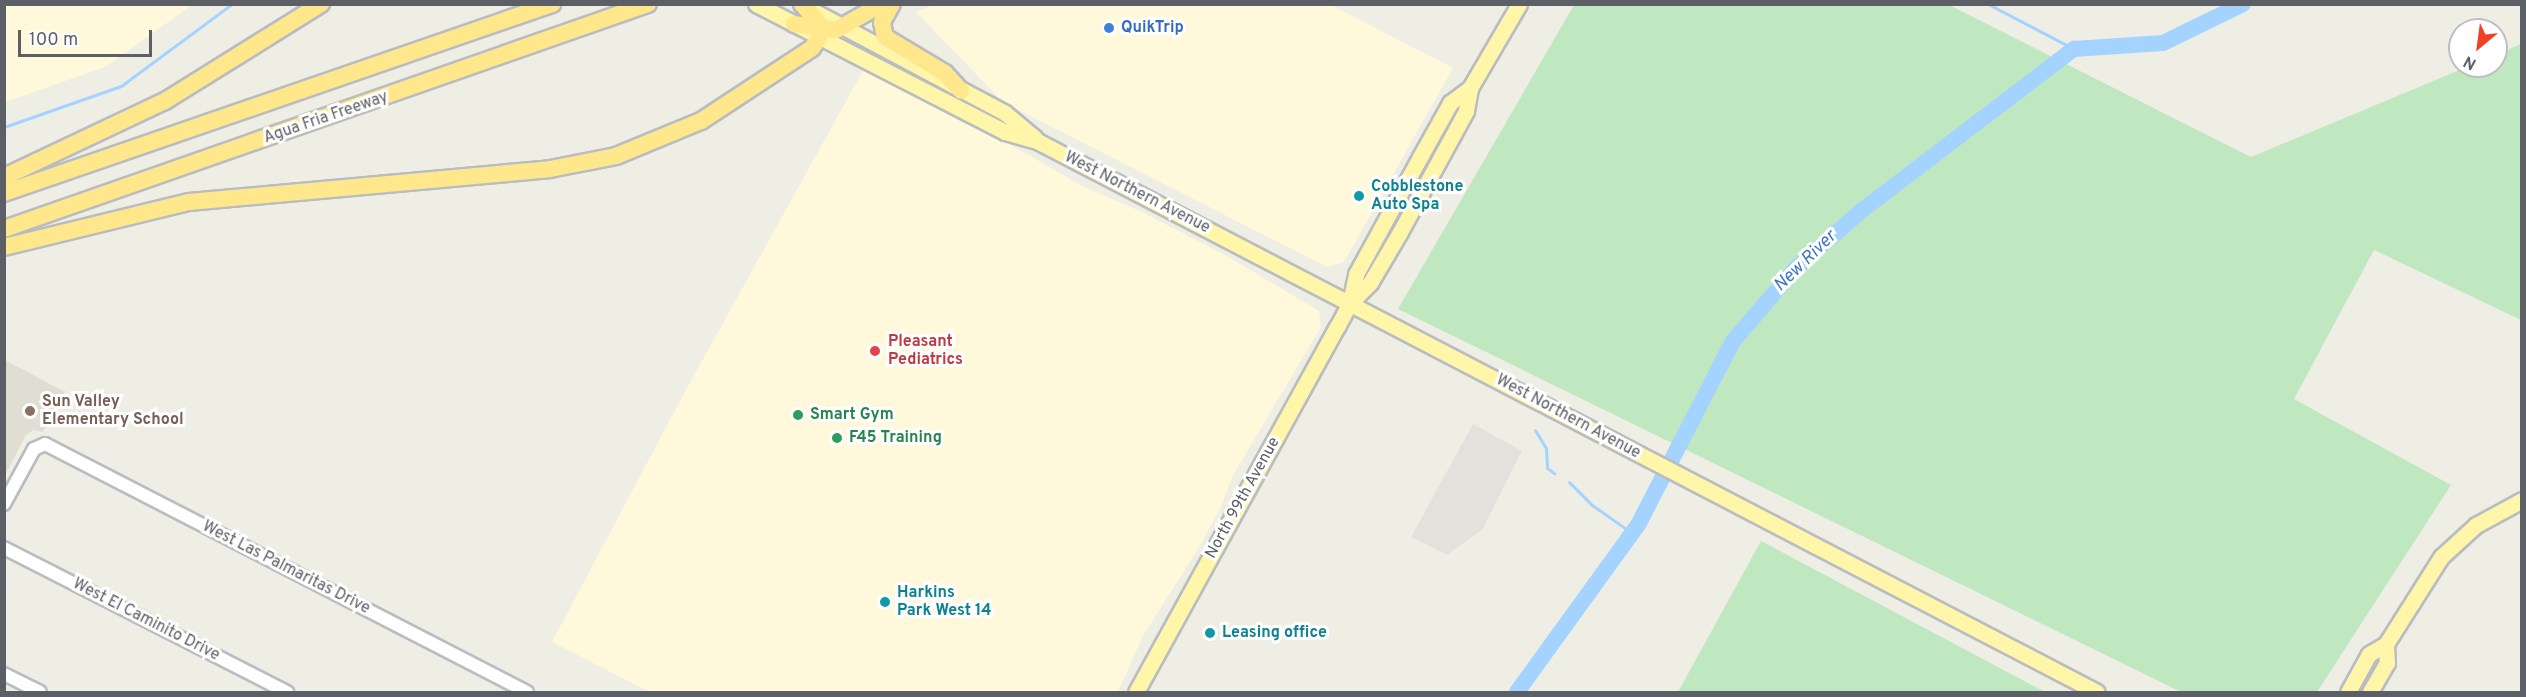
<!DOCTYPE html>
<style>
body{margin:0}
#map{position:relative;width:2526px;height:697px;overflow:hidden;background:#efeee4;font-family:Overpass,sans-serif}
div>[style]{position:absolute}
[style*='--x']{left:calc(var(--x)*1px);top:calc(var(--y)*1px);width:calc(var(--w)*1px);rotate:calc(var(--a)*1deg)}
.commercial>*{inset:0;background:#fff8da}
.industrial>*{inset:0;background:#e3e1dc}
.education>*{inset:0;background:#e0ddd3}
.green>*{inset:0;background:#bfe8c1}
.stream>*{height:3px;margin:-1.5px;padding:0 1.5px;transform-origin:1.5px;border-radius:1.5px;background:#a5d3ff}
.river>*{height:16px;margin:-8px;padding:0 8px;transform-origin:8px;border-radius:8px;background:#a5d3ff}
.roads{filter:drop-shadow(2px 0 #b9bcc1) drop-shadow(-2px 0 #b9bcc1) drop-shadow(0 2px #b9bcc1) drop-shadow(0 -2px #b9bcc1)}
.minor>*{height:12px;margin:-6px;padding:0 6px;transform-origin:6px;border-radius:6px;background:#fff}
.major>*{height:15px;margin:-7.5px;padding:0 7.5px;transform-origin:7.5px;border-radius:7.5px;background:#fff6aa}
.highway>*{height:16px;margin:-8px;padding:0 8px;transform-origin:8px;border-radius:8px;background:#ffe88c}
.dots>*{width:16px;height:16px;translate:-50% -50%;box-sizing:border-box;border:3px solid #fff;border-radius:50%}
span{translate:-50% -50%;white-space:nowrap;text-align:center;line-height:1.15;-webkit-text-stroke:6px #fff;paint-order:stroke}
.shop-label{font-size:16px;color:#366cbe;font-weight:700}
.left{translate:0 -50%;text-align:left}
.street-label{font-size:16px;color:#5c6066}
.culture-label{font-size:16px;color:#0d838f;font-weight:700}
.health-label{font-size:16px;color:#be3a42;font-weight:700}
.education-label{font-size:16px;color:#785e54;font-weight:700}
.leisure-label{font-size:16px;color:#27864d;font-weight:700}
.water-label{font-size:18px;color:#3e77c1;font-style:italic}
.frame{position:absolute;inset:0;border:6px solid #5c6066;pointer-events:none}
.north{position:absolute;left:2448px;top:18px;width:60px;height:60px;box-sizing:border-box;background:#fff;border:2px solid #bebfc2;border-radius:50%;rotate:209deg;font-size:16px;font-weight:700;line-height:24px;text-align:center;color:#5c6066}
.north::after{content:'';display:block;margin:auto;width:21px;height:27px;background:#f34127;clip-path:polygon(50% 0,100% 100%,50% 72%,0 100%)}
.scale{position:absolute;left:18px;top:30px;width:134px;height:27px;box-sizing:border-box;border:3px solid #5c6066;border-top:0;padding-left:8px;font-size:18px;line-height:21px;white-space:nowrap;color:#5c6066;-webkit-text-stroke:4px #fff;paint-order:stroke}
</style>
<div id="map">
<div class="commercial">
<i style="clip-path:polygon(5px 4px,192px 4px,192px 5px,105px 67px,5px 102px)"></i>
<i style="clip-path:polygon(933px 5px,1331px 5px,1453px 68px,1344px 262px,1327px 267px,1003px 102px,916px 12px)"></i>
<i style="clip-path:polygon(864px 69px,992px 134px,1082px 186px,1142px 212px,1225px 255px,1319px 311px,1321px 327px,1233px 475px,1220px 509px,1198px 549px,1143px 636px,1118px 692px,650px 692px,552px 642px,682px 397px)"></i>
</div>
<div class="industrial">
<i style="clip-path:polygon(1473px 424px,1522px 451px,1483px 529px,1447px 555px,1411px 537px)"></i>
</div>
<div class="education">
<i style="clip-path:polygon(5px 360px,65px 392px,43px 432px,33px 430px,26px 435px,5px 475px)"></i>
</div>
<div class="green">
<i style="clip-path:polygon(1574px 5px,1949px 5px,2251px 157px,2469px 66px,2496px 66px,2496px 55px,2521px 44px,2521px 320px,2374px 250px,2294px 399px,2451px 485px,2317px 692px,2181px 692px,1398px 309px)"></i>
<i style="clip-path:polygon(1761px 541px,2045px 692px,1678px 692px)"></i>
</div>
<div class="stream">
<i style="--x:1988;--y:4;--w:97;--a:27.6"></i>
<i style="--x:4;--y:127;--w:124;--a:-19.3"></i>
<i style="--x:121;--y:86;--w:138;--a:-36.5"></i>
<i style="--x:1535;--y:430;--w:21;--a:59"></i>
<i style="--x:1546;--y:448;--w:20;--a:87"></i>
<i style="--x:1547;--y:468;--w:9;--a:36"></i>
<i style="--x:1569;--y:482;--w:33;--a:45"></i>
<i style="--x:1592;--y:505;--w:49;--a:35"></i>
</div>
<div class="river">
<i style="--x:1517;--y:692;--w:206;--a:-54.1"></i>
<i style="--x:1638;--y:525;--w:207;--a:-62.7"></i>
<i style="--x:1733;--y:341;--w:96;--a:-49.2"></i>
<i style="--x:1796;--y:268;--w:86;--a:-41.2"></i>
<i style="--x:1861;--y:211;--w:268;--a:-37.3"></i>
<i style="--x:2074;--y:49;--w:89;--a:-3.9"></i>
<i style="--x:2163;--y:43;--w:89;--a:-26"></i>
</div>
<div class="roads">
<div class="minor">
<i style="--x:4;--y:504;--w:63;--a:-61.4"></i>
<i style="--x:34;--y:449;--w:12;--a:-24"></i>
<i style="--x:45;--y:444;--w:542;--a:27.23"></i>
<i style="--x:4;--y:548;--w:318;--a:27"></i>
<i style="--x:4;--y:674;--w:40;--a:26.6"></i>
</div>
<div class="major">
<i style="--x:756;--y:4;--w:280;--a:27.2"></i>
<i style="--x:1005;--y:132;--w:35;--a:16"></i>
<i style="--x:1039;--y:142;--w:1192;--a:27.47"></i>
<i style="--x:806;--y:7;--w:225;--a:28"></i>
<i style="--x:1005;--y:113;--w:39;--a:40"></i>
<i style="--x:1350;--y:303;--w:28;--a:-45"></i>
<i style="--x:1370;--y:283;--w:59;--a:-59.5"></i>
<i style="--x:1400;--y:232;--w:138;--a:-61.4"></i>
<i style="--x:1466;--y:111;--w:23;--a:-80"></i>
<i style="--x:1470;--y:88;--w:97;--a:-59.7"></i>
<i style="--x:1136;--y:692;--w:417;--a:-61.2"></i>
<i style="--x:1337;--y:327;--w:27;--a:-62"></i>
<i style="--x:1350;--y:303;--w:30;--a:-78"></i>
<i style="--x:1356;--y:274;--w:133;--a:-61.3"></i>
<i style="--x:1420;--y:157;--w:62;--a:-60.9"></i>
<i style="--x:1450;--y:103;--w:25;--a:-37"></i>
<i style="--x:2348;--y:692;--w:43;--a:-61.1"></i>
<i style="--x:2369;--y:654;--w:20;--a:-30"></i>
<i style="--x:2386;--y:644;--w:103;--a:-57.7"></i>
<i style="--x:2441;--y:557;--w:47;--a:-42.4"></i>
<i style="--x:2476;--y:525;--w:52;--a:-28.5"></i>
<i style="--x:2370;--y:692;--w:34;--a:-60"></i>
<i style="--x:2387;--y:663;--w:19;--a:-93"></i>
</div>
<div class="highway">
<i style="--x:892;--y:4;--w:21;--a:119"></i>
<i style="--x:882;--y:22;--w:15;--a:79"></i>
<i style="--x:885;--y:37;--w:70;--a:31"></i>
<i style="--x:945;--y:73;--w:24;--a:48"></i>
<i style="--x:794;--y:24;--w:42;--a:8.1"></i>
<i style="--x:836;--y:30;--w:53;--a:-29.5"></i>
<i style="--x:4;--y:177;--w:178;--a:-25.3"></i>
<i style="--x:165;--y:101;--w:184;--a:-31.9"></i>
<i style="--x:4;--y:193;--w:580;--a:-19.03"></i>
<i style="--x:4;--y:229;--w:682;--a:-19.26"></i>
<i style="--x:4;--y:247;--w:190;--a:-13.7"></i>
<i style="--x:189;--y:202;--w:363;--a:-5.2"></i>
<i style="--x:550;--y:169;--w:67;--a:-11.1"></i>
<i style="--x:616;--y:156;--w:92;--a:-22.4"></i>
<i style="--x:701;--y:121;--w:133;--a:-33.3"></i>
<i style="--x:812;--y:48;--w:12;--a:-55"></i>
<i style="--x:819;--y:38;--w:16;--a:-94"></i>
<i style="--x:818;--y:22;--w:24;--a:-132"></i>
</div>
</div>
<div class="dots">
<i style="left:1109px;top:28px;background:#3f7fe0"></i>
<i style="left:1359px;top:196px;background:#0f9aa8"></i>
<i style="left:875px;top:351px;background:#e0444e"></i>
<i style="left:30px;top:411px;background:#8d6e63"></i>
<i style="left:798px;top:415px;background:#2e9e5b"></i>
<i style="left:837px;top:438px;background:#2e9e5b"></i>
<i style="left:885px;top:602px;background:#0f9aa8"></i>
<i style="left:1210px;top:633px;background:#0f9aa8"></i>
</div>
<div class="shop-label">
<span class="left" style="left:1121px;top:28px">QuikTrip</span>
</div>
<div class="street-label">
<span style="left:326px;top:118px;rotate:-19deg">Agua Fria Freeway</span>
<span style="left:1137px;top:193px;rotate:27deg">West Northern Avenue</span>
<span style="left:1568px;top:417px;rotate:28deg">West Northern Avenue</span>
<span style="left:1243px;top:498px;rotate:-61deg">North 99th Avenue</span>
<span style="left:286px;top:568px;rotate:27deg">West Las Palmaritas Drive</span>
<span style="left:146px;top:620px;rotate:27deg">West El Caminito Drive</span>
</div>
<div class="culture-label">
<span class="left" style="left:1371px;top:196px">Cobblestone<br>Auto Spa</span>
<span class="left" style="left:897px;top:602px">Harkins<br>Park West 14</span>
<span class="left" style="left:1222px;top:633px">Leasing office</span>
</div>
<div class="health-label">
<span class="left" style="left:888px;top:351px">Pleasant<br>Pediatrics</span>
</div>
<div class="education-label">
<span class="left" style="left:42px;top:411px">Sun Valley<br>Elementary School</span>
</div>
<div class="leisure-label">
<span class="left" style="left:810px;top:415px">Smart Gym</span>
<span class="left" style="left:849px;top:438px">F45 Training</span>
</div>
<div class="water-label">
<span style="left:1806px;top:262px;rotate:-44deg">New River</span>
</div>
<div class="frame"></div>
<div class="north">N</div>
<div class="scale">100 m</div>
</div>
